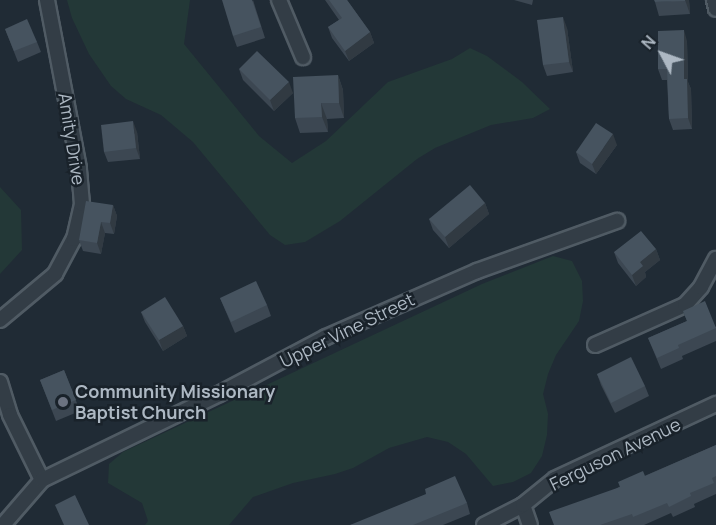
<!DOCTYPE html>
<style>
body{margin:0}
#map{position:relative;width:716px;height:525px;overflow:hidden;background:#202b35;font-family:Manrope,sans-serif}
div>[style]{position:absolute}
[style*='--x']{left:calc(var(--x)*1px);top:calc(var(--y)*1px);width:calc(var(--w)*1px);rotate:calc(var(--a)*1deg)}
.green>*{inset:0;background:#233837}
.roads{filter:drop-shadow(2px 0 #505b64) drop-shadow(-2px 0 #505b64) drop-shadow(0 2px #505b64) drop-shadow(0 -2px #505b64)}
.street>*{height:14px;margin:-7px;padding:0 7px;transform-origin:7px;border-radius:7px;background:#333d46}
.wall>*{inset:0;background:#3c4752}
.shaded-wall>*{inset:0;background:#313a42}
.building>*{inset:0;background:#46535f}
.dots>*{width:16px;height:16px;translate:-50% -50%;box-sizing:border-box;border:3px solid #19222a;border-radius:50%}
span{translate:-50% -50%;white-space:nowrap;text-align:center;line-height:1.15;-webkit-text-stroke:5px #19222a;paint-order:stroke}
.street-label{font-size:18px;color:#adb8c3}
.poi-label{font-size:18px;color:#adb8c3;font-weight:700}
.left{translate:0 -50%;text-align:left}
.north{position:absolute;left:632px;top:24px;width:60px;height:60px;-webkit-text-stroke:4px #19222a;paint-order:stroke;rotate:311deg;font-size:16px;font-weight:700;line-height:24px;text-align:center;color:#adb8c3}
.north::after{content:'';display:block;margin:auto;width:21px;height:27px;background:#adb8c3;clip-path:polygon(50% 0,100% 100%,50% 72%,0 100%)}
</style>
<div id="map">
<div class="green">
<i style="clip-path:polygon(67px 0,190px 0,184px 44px,259px 136px,292px 163px,326px 141px,388px 82px,452px 59px,470px 48px,487px 56px,522px 82px,550px 109px,533px 118px,491px 125px,435px 148px,417px 159px,340px 221px,305px 242px,285px 245px,270px 235px,193px 142px,161px 115px,126px 99px,111px 86px,89px 54px,72px 18px)"></i>
<i style="clip-path:polygon(0 187px,21px 210px,22px 250px,0 274px)"></i>
<i style="clip-path:polygon(553px 256px,572px 261px,582px 281px,583px 301px,579px 321px,556px 355px,548px 374px,543px 394px,548px 414px,547px 435px,542px 456px,531px 473px,513px 482px,493px 486px,466px 454px,448px 442px,427px 437px,389px 448px,353px 468px,335px 474px,293px 483px,253px 497px,229px 525px,145px 525px,148px 521px,142px 503px,108px 483px,109px 464px,123px 452px,482px 284px)"></i>
</div>
<div class="roads">
<div class="street">
<i style="--x:279;--y:0;--w:62;--a:67.2"></i>
<i style="--x:714;--y:0;--w:9;--a:77"></i>
<i style="--x:0;--y:320;--w:72;--a:-39.9"></i>
<i style="--x:55;--y:274;--w:40;--a:-62"></i>
<i style="--x:74;--y:239;--w:36;--a:-77"></i>
<i style="--x:82;--y:204;--w:36;--a:-95"></i>
<i style="--x:79;--y:168;--w:171;--a:-100.8"></i>
<i style="--x:595;--y:345;--w:98;--a:-24"></i>
<i style="--x:685;--y:305;--w:24;--a:-48"></i>
<i style="--x:701;--y:287;--w:32;--a:-62"></i>
<i style="--x:0;--y:382;--w:34;--a:73"></i>
<i style="--x:10;--y:415;--w:72;--a:63.8"></i>
<i style="--x:523;--y:505;--w:21;--a:71"></i>
<i style="--x:3;--y:525;--w:60;--a:-49.1"></i>
<i style="--x:42;--y:480;--w:197;--a:-25.9"></i>
<i style="--x:219;--y:394;--w:121;--a:-28"></i>
<i style="--x:326;--y:337;--w:165;--a:-23.6"></i>
<i style="--x:477;--y:271;--w:149;--a:-19.7"></i>
<i style="--x:484;--y:525;--w:44;--a:-27.1"></i>
<i style="--x:523;--y:505;--w:41;--a:-39.1"></i>
<i style="--x:555;--y:479;--w:178;--a:-25"></i>
</div>
</div>
<div class="wall">
<i style="clip-path:polygon(253px 0,265px 38px,237px 47px,233px 36px)"></i>
<i style="clip-path:polygon(325px 0,347px 0,370px 32px,374px 43px,349px 61px,332px 38px,328px 27px,339px 20px)"></i>
<i style="clip-path:polygon(514px 0,533px 0,532px 5px)"></i>
<i style="clip-path:polygon(689px 0,690px 14px,659px 16px,655px 2px)"></i>
<i style="clip-path:polygon(567px 28px,573px 72px,547px 76px,543px 65px)"></i>
<i style="clip-path:polygon(5px 29px,37px 42px,41px 52px,18px 62px)"></i>
<i style="clip-path:polygon(687px 41px,688px 82px,691px 89px,692px 129px,673px 130px,669px 119px,667px 80px,662px 80px,658px 69px)"></i>
<i style="clip-path:polygon(239px 69px,293px 93px,274px 111px,243px 80px)"></i>
<i style="clip-path:polygon(338px 75px,343px 90px,344px 118px,327px 119px,328px 132px,300px 133px,295px 118px)"></i>
<i style="clip-path:polygon(137px 132px,140px 159px,108px 162px,104px 152px)"></i>
<i style="clip-path:polygon(617px 145px,596px 174px,580px 163px,576px 152px)"></i>
<i style="clip-path:polygon(485px 203px,489px 214px,449px 248px,433px 230px,429px 219px)"></i>
<i style="clip-path:polygon(113px 205px,117px 216px,114px 234px,105px 233px,101px 254px,83px 251px,79px 240px)"></i>
<i style="clip-path:polygon(656px 249px,660px 260px,645px 272px,646px 277px,636px 286px,618px 263px,614px 252px)"></i>
<i style="clip-path:polygon(220px 298px,267px 305px,271px 316px,235px 333px)"></i>
<i style="clip-path:polygon(683px 311px,716px 327px,716px 341px,682px 356px,683px 359px,661px 369px,648px 338px,687px 321px)"></i>
<i style="clip-path:polygon(141px 312px,183px 326px,187px 336px,163px 351px,145px 322px)"></i>
<i style="clip-path:polygon(64px 370px,80px 411px,56px 421px,40px 380px)"></i>
<i style="clip-path:polygon(597px 374px,645px 386px,649px 396px,615px 413px,601px 385px)"></i>
<i style="clip-path:polygon(716px 445px,716px 494px,694px 504px,695px 507px,673px 517px,671px 513px,644px 525px,554px 525px,619px 487px)"></i>
<i style="clip-path:polygon(467px 503px,470px 514px,443px 525px,350px 525px)"></i>
</div>
<div class="shaded-wall">
<i style="clip-path:polygon(685px 0,689px 0,690px 14px)"></i>
<i style="clip-path:polygon(563px 17px,567px 28px,573px 72px,569px 62px)"></i>
<i style="clip-path:polygon(684px 30px,687px 41px,688px 82px,691px 89px,692px 129px,688px 118px,684px 79px)"></i>
<i style="clip-path:polygon(370px 32px,374px 43px,349px 61px,345px 51px)"></i>
<i style="clip-path:polygon(338px 75px,343px 90px,344px 118px,339px 103px)"></i>
<i style="clip-path:polygon(289px 82px,293px 93px,274px 111px,270px 100px)"></i>
<i style="clip-path:polygon(321px 103px,327px 119px,328px 132px,322px 117px)"></i>
<i style="clip-path:polygon(133px 121px,137px 132px,140px 159px,136px 148px)"></i>
<i style="clip-path:polygon(613px 134px,617px 145px,596px 174px,592px 164px)"></i>
<i style="clip-path:polygon(485px 203px,489px 214px,449px 248px,445px 237px)"></i>
<i style="clip-path:polygon(113px 205px,117px 216px,114px 234px,110px 223px)"></i>
<i style="clip-path:polygon(101px 222px,105px 233px,101px 254px,97px 243px)"></i>
<i style="clip-path:polygon(656px 249px,660px 260px,645px 272px,646px 277px,636px 286px,632px 275px,640px 262px)"></i>
<i style="clip-path:polygon(183px 326px,187px 336px,163px 351px,159px 340px)"></i>
</div>
<div class="building">
<i style="clip-path:polygon(222px 0,252px 0,261px 27px,233px 36px)"></i>
<i style="clip-path:polygon(329px 0,347px 0,370px 32px,345px 51px,328px 27px,342px 18px)"></i>
<i style="clip-path:polygon(654px 0,685px 0,685px 1px,655px 2px)"></i>
<i style="clip-path:polygon(563px 17px,569px 62px,543px 65px,537px 20px)"></i>
<i style="clip-path:polygon(27px 19px,37px 42px,14px 51px,5px 29px)"></i>
<i style="clip-path:polygon(684px 30px,684px 79px,687px 79px,688px 118px,669px 119px,667px 69px,658px 69px,658px 31px)"></i>
<i style="clip-path:polygon(257px 51px,289px 82px,270px 100px,239px 69px)"></i>
<i style="clip-path:polygon(338px 75px,339px 103px,321px 103px,322px 117px,295px 118px,293px 77px)"></i>
<i style="clip-path:polygon(133px 121px,136px 148px,104px 152px,101px 125px)"></i>
<i style="clip-path:polygon(596px 123px,613px 134px,592px 164px,576px 152px)"></i>
<i style="clip-path:polygon(470px 185px,485px 203px,445px 237px,429px 219px)"></i>
<i style="clip-path:polygon(86px 201px,113px 205px,110px 223px,101px 222px,97px 243px,79px 240px)"></i>
<i style="clip-path:polygon(641px 231px,656px 249px,640px 262px,643px 266px,632px 275px,614px 252px)"></i>
<i style="clip-path:polygon(256px 281px,267px 305px,231px 322px,220px 298px)"></i>
<i style="clip-path:polygon(165px 297px,183px 326px,159px 340px,141px 312px)"></i>
<i style="clip-path:polygon(705px 301px,716px 328px,678px 345px,679px 348px,657px 358px,648px 338px,687px 321px,683px 311px)"></i>
<i style="clip-path:polygon(631px 357px,645px 386px,611px 403px,597px 374px)"></i>
<i style="clip-path:polygon(64px 370px,76px 400px,52px 410px,40px 380px)"></i>
<i style="clip-path:polygon(716px 445px,716px 476px,712px 478px,714px 483px,690px 493px,691px 496px,669px 507px,667px 503px,633px 517px,632px 514px,600px 525px,554px 525px,549px 512px,620px 487px,618px 482px,643px 471px,645px 476px)"></i>
<i style="clip-path:polygon(455px 476px,467px 503px,413px 525px,350px 525px,426px 494px,425px 489px)"></i>
<i style="clip-path:polygon(75px 495px,89px 525px,64px 525px,55px 505px)"></i>
</div>
<div class="dots">
<i style="left:63px;top:402px;background:#6b7280"></i>
</div>
<div class="street-label">
<span style="left:72px;top:139px;rotate:81deg">Amity Drive</span>
<span style="left:347px;top:330px;rotate:-26deg">Upper Vine Street</span>
<span style="left:615px;top:454px;rotate:-26deg">Ferguson Avenue</span>
</div>
<div class="poi-label">
<span class="left" style="left:75px;top:402px">Community Missionary<br>Baptist Church</span>
</div>
<div class="north">N</div>
</div>
